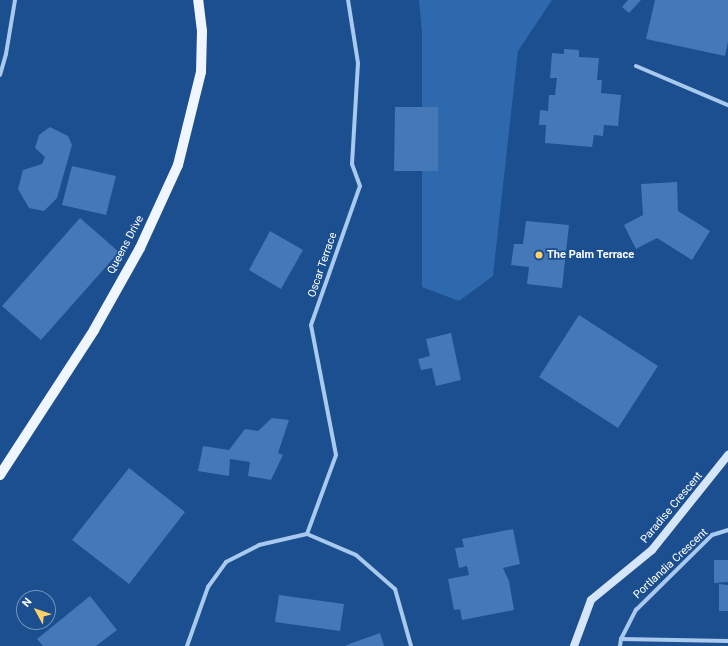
<!DOCTYPE html>
<style>
body{margin:0}
#map{position:relative;width:728px;height:646px;overflow:hidden;background:#1b4f8f;font-family:Roboto,sans-serif}
div>[style]{position:absolute}
[style*='--x']{left:calc(var(--x)*1px);top:calc(var(--y)*1px);width:calc(var(--w)*1px);rotate:calc(var(--a)*1deg)}
.green>*{inset:0;background:#2e69ad}
.building>*{inset:0;background:#4478b7}
.street>*{height:4px;margin:-2px;padding:0 2px;transform-origin:2px;border-radius:2px;background:#a9c9ee}
.secondary>*{height:8px;margin:-4px;padding:0 4px;transform-origin:4px;border-radius:4px;background:#d6e6fa}
.primary>*{height:10px;margin:-5px;padding:0 5px;transform-origin:5px;border-radius:5px;background:#f0f6ff}
.dots>*{width:11px;height:11px;translate:-50% -50%;box-sizing:border-box;border:2px solid #1b4f8f;border-radius:50%}
span{translate:-50% -50%;white-space:nowrap;text-align:center;line-height:1.15;-webkit-text-stroke:3.5px #1b4f8f;paint-order:stroke}
.street-label{font-size:11px;color:#fff}
.poi-label{font-size:11px;color:#fff;font-weight:700}
.left{translate:0 -50%;text-align:left}
.north{position:absolute;left:16px;top:590px;width:40px;height:40px;box-sizing:border-box;background:#1b4f8f;border:1px solid #7695bc;border-radius:50%;rotate:310deg;font-size:11px;font-weight:700;line-height:16px;text-align:center;color:#fff}
.north::after{content:'';display:block;margin:auto;width:14px;height:18px;background:#ffd166;clip-path:polygon(50% 0,100% 100%,50% 72%,0 100%)}
</style>
<div id="map">
<div class="green">
<i style="clip-path:polygon(419px 0,552px 0,518px 51px,493px 276px,459px 301px,422px 287px,422px 33px)"></i>
</div>
<div class="building">
<i style="clip-path:polygon(628px 0,641px 0,629px 13px,622px 7px)"></i>
<i style="clip-path:polygon(655px 0,728px 0,728px 42px,725px 56px,646px 39px)"></i>
<i style="clip-path:polygon(564px 49px,579px 50px,579px 57px,599px 58px,597px 80px,602px 80px,601px 93px,621px 95px,618px 126px,604px 125px,603px 136px,594px 135px,592px 147px,545px 143px,546px 125px,539px 125px,540px 110px,548px 111px,549px 95px,555px 95px,557px 78px,550px 78px,552px 53px,564px 54px)"></i>
<i style="clip-path:polygon(395px 107px,438px 107px,438px 171px,394px 171px)"></i>
<i style="clip-path:polygon(50px 127px,68px 136px,72px 145px,57px 198px,44px 211px,29px 208px,18px 189px,23px 170px,42px 164px,45px 157px,35px 148px,39px 135px)"></i>
<i style="clip-path:polygon(72px 166px,116px 176px,106px 215px,62px 205px)"></i>
<i style="clip-path:polygon(677px 182px,678px 211px,710px 231px,692px 260px,657px 238px,636px 249px,624px 225px,643px 215px,641px 184px)"></i>
<i style="clip-path:polygon(80px 218px,119px 252px,41px 340px,2px 306px)"></i>
<i style="clip-path:polygon(526px 221px,569px 225px,562px 288px,527px 284px,529px 267px,511px 265px,514px 244px,523px 244px)"></i>
<i style="clip-path:polygon(270px 231px,303px 250px,281px 289px,249px 270px)"></i>
<i style="clip-path:polygon(579px 315px,658px 366px,618px 428px,539px 377px)"></i>
<i style="clip-path:polygon(451px 333px,461px 380px,436px 386px,432px 368px,421px 370px,418px 359px,430px 356px,426px 339px)"></i>
<i style="clip-path:polygon(272px 418px,289px 420px,278px 453px,283px 455px,271px 480px,248px 476px,250px 462px,230px 459px,229px 476px,198px 471px,203px 446px,229px 450px,245px 429px,258px 431px)"></i>
<i style="clip-path:polygon(129px 468px,185px 512px,129px 584px,72px 540px)"></i>
<i style="clip-path:polygon(513px 529px,520px 564px,503px 568px,509px 581px,514px 610px,462px 620px,460px 609px,454px 610px,448px 579px,469px 575px,467px 566px,459px 568px,455px 548px,464px 547px,462px 539px)"></i>
<i style="clip-path:polygon(714px 560px,728px 560px,728px 582px,714px 583px)"></i>
<i style="clip-path:polygon(719px 584px,728px 585px,728px 611px,719px 611px)"></i>
<i style="clip-path:polygon(279px 595px,344px 604px,340px 631px,275px 622px)"></i>
<i style="clip-path:polygon(90px 596px,117px 630px,96px 646px,43px 646px,37px 639px)"></i>
<i style="clip-path:polygon(380px 633px,384px 646px,345px 646px,352px 643px)"></i>
</div>
<div class="street">
<i style="--x:636;--y:66;--w:100;--a:23"></i>
<i style="--x:0;--y:75;--w:22;--a:-74"></i>
<i style="--x:6;--y:54;--w:55;--a:-80.5"></i>
<i style="--x:307;--y:534;--w:84;--a:-69.8"></i>
<i style="--x:336;--y:455;--w:132;--a:-100.9"></i>
<i style="--x:311;--y:325;--w:147;--a:-70.6"></i>
<i style="--x:360;--y:186;--w:23;--a:-110"></i>
<i style="--x:352;--y:164;--w:101;--a:-86.6"></i>
<i style="--x:358;--y:63;--w:64;--a:-99"></i>
<i style="--x:621;--y:639;--w:107;--a:1.1"></i>
<i style="--x:187;--y:646;--w:63;--a:-70.4"></i>
<i style="--x:208;--y:587;--w:31;--a:-54"></i>
<i style="--x:226;--y:562;--w:37;--a:-27"></i>
<i style="--x:259;--y:545;--w:49;--a:-12.9"></i>
<i style="--x:307;--y:534;--w:53;--a:23.2"></i>
<i style="--x:356;--y:555;--w:52;--a:41.1"></i>
<i style="--x:395;--y:589;--w:59;--a:74.3"></i>
<i style="--x:620;--y:646;--w:7;--a:-82"></i>
<i style="--x:621;--y:639;--w:33;--a:-63"></i>
<i style="--x:636;--y:610;--w:107;--a:-44.6"></i>
<i style="--x:712;--y:535;--w:17;--a:-17"></i>
</div>
<div class="secondary">
<i style="--x:574;--y:646;--w:49;--a:-69.7"></i>
<i style="--x:591;--y:600;--w:79;--a:-39.3"></i>
<i style="--x:652;--y:550;--w:122;--a:-51.3"></i>
</div>
<div class="primary">
<i style="--x:0;--y:475;--w:173;--a:-57"></i>
<i style="--x:94;--y:330;--w:94;--a:-60.7"></i>
<i style="--x:140;--y:248;--w:91;--a:-65.4"></i>
<i style="--x:178;--y:165;--w:96;--a:-76.1"></i>
<i style="--x:201;--y:72;--w:41;--a:-88.6"></i>
<i style="--x:202;--y:31;--w:31;--a:-97"></i>
</div>
<div class="dots">
<i style="left:539px;top:255px;background:#ffd166"></i>
</div>
<div class="street-label">
<span style="left:126px;top:245px;rotate:-62deg">Queens Drive</span>
<span style="left:323px;top:265px;rotate:-71deg">Oscar Terrace</span>
<span style="left:672px;top:508px;rotate:-50deg">Paradise Crescent</span>
<span style="left:671px;top:564px;rotate:-43deg">Portlandia Crescent</span>
</div>
<div class="poi-label">
<span class="left" style="left:547px;top:255px">The Palm Terrace</span>
</div>
<div class="north">N</div>
</div>
